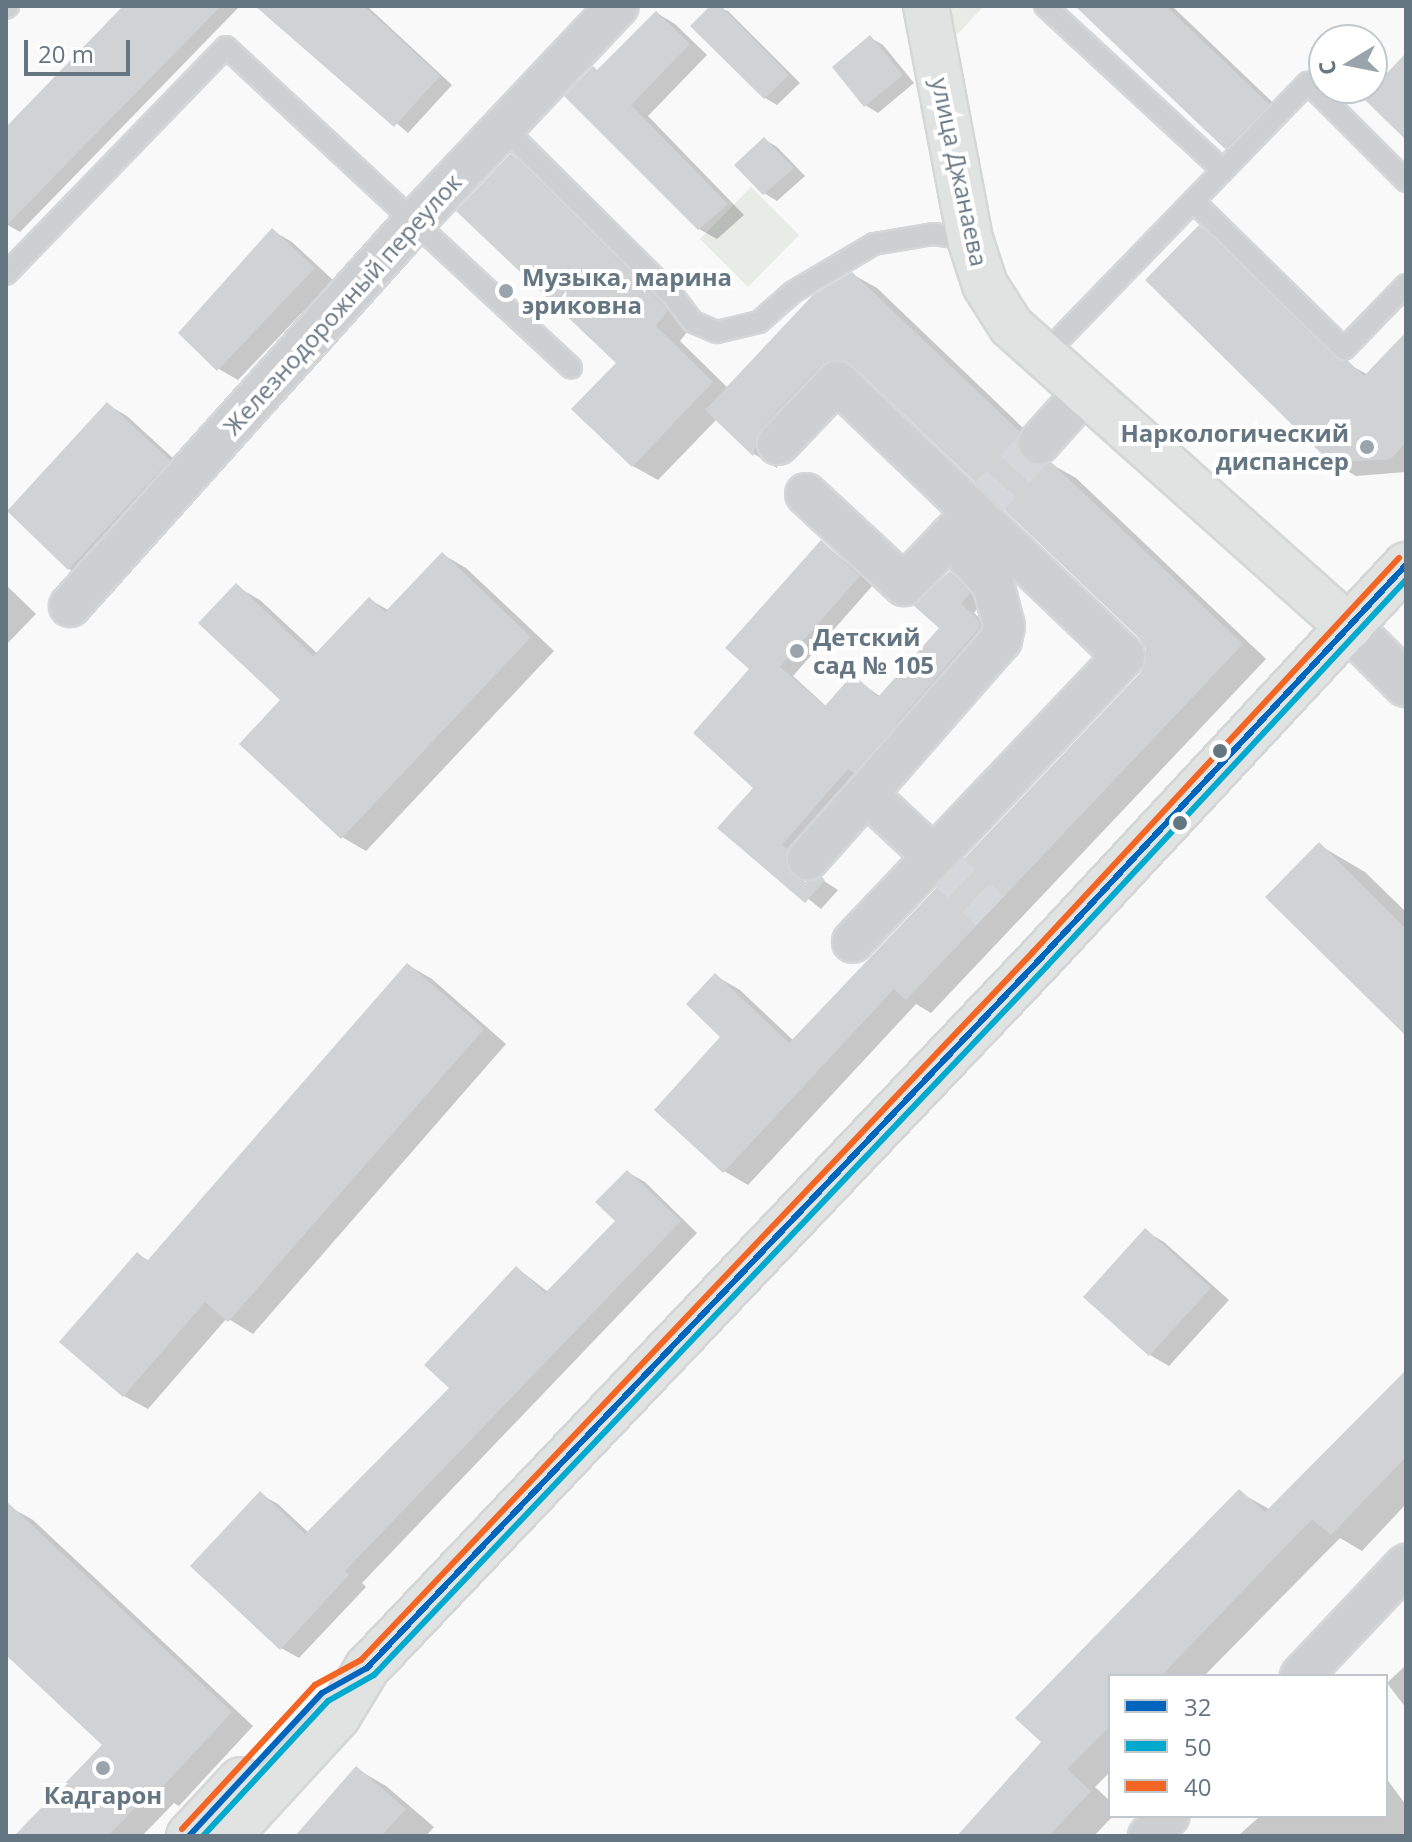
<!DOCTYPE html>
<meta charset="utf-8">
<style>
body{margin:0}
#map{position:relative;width:1412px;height:1842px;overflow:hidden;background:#f9f9f9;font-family:"Open Sans",sans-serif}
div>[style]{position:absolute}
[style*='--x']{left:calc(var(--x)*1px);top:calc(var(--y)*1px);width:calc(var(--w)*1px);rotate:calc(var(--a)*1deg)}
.green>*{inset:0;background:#e8ebe6}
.shadow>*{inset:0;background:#0003}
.building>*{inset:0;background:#d0d2d3}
.minor-tunnel>*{height:40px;margin-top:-20px;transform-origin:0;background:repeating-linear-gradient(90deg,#d4d8dc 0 40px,transparent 0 60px)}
.roads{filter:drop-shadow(2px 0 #d5d6d7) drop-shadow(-2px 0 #d5d6d7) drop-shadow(0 2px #d5d6d7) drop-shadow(0 -2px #d5d6d7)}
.service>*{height:20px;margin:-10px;padding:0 10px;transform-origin:10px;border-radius:10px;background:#cecfd0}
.minor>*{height:40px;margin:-20px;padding:0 20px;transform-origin:20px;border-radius:20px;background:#cecfd0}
.tertiary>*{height:44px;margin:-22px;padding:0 22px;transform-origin:22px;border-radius:22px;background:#cecfd0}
.primary>*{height:44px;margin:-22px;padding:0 22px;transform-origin:22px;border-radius:22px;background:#e1e2e2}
.bus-1>*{height:6px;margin:-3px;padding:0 3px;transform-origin:3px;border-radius:3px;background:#0065bd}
.bus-2>*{height:6px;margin:-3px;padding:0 3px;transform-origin:3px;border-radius:3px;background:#00a9ce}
.bus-3>*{height:6px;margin:-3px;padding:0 3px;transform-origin:3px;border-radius:3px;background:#f26522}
.dots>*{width:22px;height:22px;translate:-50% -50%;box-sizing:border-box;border:4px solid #fff;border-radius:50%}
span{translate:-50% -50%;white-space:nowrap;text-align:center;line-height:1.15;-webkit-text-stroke:8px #fff;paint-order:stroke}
.street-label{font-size:24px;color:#657683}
.poi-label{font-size:24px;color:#657683;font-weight:700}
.left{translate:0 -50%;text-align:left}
.right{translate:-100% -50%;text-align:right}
.frame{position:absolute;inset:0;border:8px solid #657683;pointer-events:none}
.legend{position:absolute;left:1108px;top:1674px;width:280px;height:144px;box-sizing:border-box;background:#fff;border:2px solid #c1c8cd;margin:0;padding:10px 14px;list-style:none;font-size:24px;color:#657683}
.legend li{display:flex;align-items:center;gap:16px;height:40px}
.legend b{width:40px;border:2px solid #c1c8cd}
.north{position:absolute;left:1308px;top:24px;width:80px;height:80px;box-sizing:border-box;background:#fff;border:2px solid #c1c8cd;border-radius:50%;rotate:260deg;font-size:22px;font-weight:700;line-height:32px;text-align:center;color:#657683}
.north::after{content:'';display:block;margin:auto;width:28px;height:36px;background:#99a4ac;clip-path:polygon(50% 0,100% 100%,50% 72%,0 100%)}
.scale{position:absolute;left:24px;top:40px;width:106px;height:36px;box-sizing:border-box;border:4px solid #657683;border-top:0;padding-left:10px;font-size:24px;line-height:28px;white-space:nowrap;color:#657683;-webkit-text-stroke:6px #fff;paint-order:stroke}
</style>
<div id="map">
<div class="green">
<i style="clip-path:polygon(940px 6px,984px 6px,951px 41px)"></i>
<i style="clip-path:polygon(751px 187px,799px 235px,748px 287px,700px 239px)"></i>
</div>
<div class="shadow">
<i style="clip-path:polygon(126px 6px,240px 6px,20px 232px,6px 224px,6px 130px)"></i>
<i style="clip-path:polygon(258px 6px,367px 6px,452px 85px,408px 133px)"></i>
<i style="clip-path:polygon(713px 6px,728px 11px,800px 83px,777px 105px,765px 98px)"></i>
<i style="clip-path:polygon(1078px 6px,1172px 6px,1287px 116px,1246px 159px,1227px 148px)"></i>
<i style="clip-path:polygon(657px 13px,675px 24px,707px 55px,648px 116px,744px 215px,717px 239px,699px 229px,570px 100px)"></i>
<i style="clip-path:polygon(871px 38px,883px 45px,914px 83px,878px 113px,865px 105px)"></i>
<i style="clip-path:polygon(764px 139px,777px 147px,805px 176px,777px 201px,764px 193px)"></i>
<i style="clip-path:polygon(511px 156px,536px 170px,692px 326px,680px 341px,728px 388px,852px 274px,877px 288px,1043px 447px,1040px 466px,1051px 464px,1076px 478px,1266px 659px,931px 1013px,916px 1004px,748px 1185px,724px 1171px,723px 1037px,716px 976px,740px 990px,794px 1041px,1142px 673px,1148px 661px,1148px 648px,1141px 638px,865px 374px,857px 372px,845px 379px,785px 442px,777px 468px,754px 454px,717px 419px,658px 480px,633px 466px,618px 363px)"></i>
<i style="clip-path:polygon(1199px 227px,1223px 241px,1347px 363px,1368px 375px,1406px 335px,1406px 472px,1356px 476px,1332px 462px)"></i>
<i style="clip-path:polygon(273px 231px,292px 242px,333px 280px,238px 380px,219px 369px)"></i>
<i style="clip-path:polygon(108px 405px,127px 416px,188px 472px,89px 580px,69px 569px,10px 511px)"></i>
<i style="clip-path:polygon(822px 542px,873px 585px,793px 676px,827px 707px,853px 677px,881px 697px,942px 627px,950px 573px,964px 581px,983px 602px,974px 613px,992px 630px,800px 875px,805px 883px,821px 879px,838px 890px,821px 909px,720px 828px,756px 788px,752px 669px)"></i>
<i style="clip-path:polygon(442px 554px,466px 568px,554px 651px,366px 851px,342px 837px,236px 586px,260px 600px,318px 654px,369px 599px,388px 610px)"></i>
<i style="clip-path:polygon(6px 585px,36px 614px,6px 645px)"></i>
<i style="clip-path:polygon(1319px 845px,1365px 872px,1406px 912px,1406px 1033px)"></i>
<i style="clip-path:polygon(408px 965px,432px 979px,506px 1044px,253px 1334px,227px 1318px,148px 1409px,124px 1396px,138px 1254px,149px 1261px)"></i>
<i style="clip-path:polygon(627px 1172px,645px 1182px,697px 1233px,362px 1583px,366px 1587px,299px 1658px,281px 1648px,260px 1494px,278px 1504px,309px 1533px,451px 1388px,517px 1268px,548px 1292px,618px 1221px)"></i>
<i style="clip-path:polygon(1145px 1231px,1164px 1242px,1229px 1300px,1169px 1366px,1150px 1355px,1086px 1297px)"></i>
<i style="clip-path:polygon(1406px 1374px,1406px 1504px,1362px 1551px,1340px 1538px,1204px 1676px,1110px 1676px,1110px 1772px,1095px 1787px,1110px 1801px,1110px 1816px,1113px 1816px,1094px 1836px,960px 1836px,1044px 1742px,1239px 1492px,1269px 1509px)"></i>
<i style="clip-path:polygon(10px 1507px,33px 1520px,253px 1726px,179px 1806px,174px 1803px,142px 1836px,16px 1836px,105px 1745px,6px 1652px,6px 1512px)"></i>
<i style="clip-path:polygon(1406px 1665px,1406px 1708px,1387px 1683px)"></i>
<i style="clip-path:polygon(357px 1769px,386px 1786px,434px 1827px,426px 1836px,298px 1836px)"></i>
<i style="clip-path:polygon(1386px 1778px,1406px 1805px,1406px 1836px,1238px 1836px,1260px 1816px,1386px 1816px)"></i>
</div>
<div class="building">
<i style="clip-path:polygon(123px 6px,221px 6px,6px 226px,6px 127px)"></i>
<i style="clip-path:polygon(255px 6px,364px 6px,440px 76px,394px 127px)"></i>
<i style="clip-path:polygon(710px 6px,721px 6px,789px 75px,764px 99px,690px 26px)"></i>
<i style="clip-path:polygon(1075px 6px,1166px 6px,1269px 104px,1225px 149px)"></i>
<i style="clip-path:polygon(656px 11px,690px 44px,631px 105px,728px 204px,698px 230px,564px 96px,593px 66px,597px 70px)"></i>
<i style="clip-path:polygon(870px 35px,903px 75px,864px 107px,832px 67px)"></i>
<i style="clip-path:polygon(1406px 53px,1406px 140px,1363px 98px)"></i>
<i style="clip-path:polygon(764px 137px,794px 168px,763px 195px,734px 165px)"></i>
<i style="clip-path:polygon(511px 153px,668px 310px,656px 326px,713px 382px,632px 467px,571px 409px,616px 363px,456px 211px)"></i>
<i style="clip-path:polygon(1199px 225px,1335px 358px,1348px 361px,1364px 376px,1406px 332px,1406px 442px,1391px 459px,1331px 463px,1145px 280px)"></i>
<i style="clip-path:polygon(272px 228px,315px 268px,217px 371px,178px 333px)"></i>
<i style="clip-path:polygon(852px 272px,1020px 432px,1017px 449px,1023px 459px,1035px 466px,1051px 462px,1243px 644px,906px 1000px,894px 989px,723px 1173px,654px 1110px,720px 1037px,686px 1004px,715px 973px,789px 1043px,1141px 672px,1146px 661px,1146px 649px,1140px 639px,852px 365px,831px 360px,820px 366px,761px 428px,753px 456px,705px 410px,813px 295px)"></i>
<i style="clip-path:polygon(107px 402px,170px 460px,68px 570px,7px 511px)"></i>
<i style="clip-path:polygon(821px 540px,860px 576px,780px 667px,825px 706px,853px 674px,878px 697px,939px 628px,913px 605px,950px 571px,970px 593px,961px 604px,978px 619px,980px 627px,854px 773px,848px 769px,782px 845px,788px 849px,786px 865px,793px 877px,804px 882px,822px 877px,825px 880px,805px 903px,717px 828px,753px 788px,693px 733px,749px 669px,725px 648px)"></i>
<i style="clip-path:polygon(442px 552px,531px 637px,341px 839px,239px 744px,280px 700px,198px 623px,236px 583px,313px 656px,369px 597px,385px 612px)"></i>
<i style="clip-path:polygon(1319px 842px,1406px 929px,1406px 1036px,1265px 897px)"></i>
<i style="clip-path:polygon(407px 963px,484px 1029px,228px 1322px,205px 1302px,123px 1397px,59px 1342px,137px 1252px,147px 1261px)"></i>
<i style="clip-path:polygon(627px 1170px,681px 1221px,345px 1571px,349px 1575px,280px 1650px,190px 1566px,260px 1491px,305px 1534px,449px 1388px,424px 1365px,516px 1266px,545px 1293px,615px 1221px,595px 1202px)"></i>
<i style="clip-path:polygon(1145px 1228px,1211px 1288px,1149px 1356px,1083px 1297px)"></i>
<i style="clip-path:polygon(1406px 1370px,1406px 1457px,1331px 1535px,1312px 1519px,1161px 1676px,1110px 1676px,1110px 1726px,1067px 1769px,1091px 1791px,1049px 1836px,957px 1836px,1041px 1742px,1015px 1718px,1239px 1489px,1265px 1512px)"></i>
<i style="clip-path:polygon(6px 1501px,232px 1712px,155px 1795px,151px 1791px,108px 1836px,14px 1836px,102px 1745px,6px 1655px)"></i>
<i style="clip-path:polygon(356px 1766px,406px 1809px,381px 1836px,295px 1836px)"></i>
</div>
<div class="minor-tunnel">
<i style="--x:974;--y:513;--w:96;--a:-47.1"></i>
<i style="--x:933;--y:856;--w:79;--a:44"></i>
</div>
<div class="roads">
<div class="service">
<i style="--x:1045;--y:6;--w:242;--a:42.7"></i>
<i style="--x:6;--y:8;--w:3;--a:-45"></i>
<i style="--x:503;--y:127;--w:241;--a:44.8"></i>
<i style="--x:674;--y:297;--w:31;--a:53"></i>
<i style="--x:693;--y:322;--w:26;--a:23"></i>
<i style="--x:717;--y:332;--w:43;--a:-13.4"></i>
<i style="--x:759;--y:322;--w:45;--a:-41.4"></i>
<i style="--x:793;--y:292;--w:94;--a:-30.7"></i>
<i style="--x:874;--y:244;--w:60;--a:-9.6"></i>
<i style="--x:933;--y:234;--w:37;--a:8"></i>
<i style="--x:1193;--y:201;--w:211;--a:44.4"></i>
<i style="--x:1344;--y:349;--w:89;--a:-45.9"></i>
<i style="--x:6;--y:274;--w:316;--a:-45.9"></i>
<i style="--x:226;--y:47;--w:471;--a:42.9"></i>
<i style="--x:1045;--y:354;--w:378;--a:-45.9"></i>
<i style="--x:1308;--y:83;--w:139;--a:45"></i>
</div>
<div class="minor">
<i style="--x:1039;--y:443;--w:69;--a:-48"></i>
<i style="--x:778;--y:444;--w:86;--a:-46.4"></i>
<i style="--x:837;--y:382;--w:397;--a:43.7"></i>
<i style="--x:1124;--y:656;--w:394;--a:133.5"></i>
<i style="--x:806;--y:494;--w:134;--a:42.9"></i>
<i style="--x:904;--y:585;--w:91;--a:-46.3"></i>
<i style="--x:70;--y:606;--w:518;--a:-48.13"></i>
<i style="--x:416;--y:220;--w:294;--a:-46.7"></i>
<i style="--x:933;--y:856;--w:91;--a:-137.2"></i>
<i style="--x:866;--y:794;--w:205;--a:-48.8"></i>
<i style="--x:1001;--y:640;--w:14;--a:-78"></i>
<i style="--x:1004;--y:626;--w:43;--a:-104.7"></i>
<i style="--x:993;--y:584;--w:64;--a:-132.5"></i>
<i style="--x:808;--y:859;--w:87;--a:-48.3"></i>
<i style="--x:1301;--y:1676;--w:153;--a:-46.6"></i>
<i style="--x:1149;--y:1836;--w:28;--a:-46"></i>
</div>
<div class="tertiary">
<i style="--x:1349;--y:627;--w:81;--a:45"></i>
</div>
<div class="primary">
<i style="--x:926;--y:6;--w:237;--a:79.3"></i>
<i style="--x:970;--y:239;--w:48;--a:71.9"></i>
<i style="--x:985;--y:285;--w:49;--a:57.6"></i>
<i style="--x:1011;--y:326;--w:453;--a:41.7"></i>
<i style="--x:189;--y:1836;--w:76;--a:-47.1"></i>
<i style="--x:228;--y:1836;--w:163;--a:-47.5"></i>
<i style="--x:338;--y:1716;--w:56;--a:-58.9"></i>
<i style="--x:367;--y:1668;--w:978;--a:-46.49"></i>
<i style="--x:1040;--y:959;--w:538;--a:-47.11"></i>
</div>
</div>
<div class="bus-1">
<i style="--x:189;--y:1836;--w:195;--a:-47.1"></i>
<i style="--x:322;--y:1693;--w:51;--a:-29.1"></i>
<i style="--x:367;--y:1668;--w:978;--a:-46.49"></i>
<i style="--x:1040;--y:959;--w:538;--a:-47.11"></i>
</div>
<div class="bus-2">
<i style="--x:203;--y:1836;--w:184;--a:-47.2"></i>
<i style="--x:328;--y:1701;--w:53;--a:-29.5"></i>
<i style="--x:374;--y:1675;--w:978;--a:-46.49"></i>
<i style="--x:1047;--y:966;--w:527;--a:-47.08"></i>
</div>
<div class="bus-3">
<i style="--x:182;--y:1829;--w:196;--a:-47.3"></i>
<i style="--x:315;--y:1685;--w:52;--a:-28.5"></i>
<i style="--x:361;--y:1660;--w:976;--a:-46.49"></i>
<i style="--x:1033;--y:952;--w:538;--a:-47.11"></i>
</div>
<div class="dots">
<i style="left:506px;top:291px;background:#99a4ac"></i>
<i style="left:1367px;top:447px;background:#99a4ac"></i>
<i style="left:797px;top:651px;background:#99a4ac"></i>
<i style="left:1220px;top:751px;background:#657683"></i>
<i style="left:1180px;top:823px;background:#657683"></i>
<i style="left:103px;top:1768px;background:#99a4ac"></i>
</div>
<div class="street-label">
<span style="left:960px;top:172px;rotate:78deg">улица Джанаева</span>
<span style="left:342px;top:304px;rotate:-48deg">Железнодорожный переулок</span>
</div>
<div class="poi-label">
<span class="left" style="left:522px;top:291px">Музыка, марина<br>эриковна</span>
<span class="right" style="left:1349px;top:447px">Наркологический<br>диспансер</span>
<span class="left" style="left:813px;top:651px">Детский<br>сад № 105</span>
<span style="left:103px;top:1795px">Кадгарон</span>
</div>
<div class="frame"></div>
<ul class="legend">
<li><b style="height:10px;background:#0065bd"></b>32</li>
<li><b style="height:10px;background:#00a9ce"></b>50</li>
<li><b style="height:10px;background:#f26522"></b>40</li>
</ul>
<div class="north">С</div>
<div class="scale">20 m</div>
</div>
